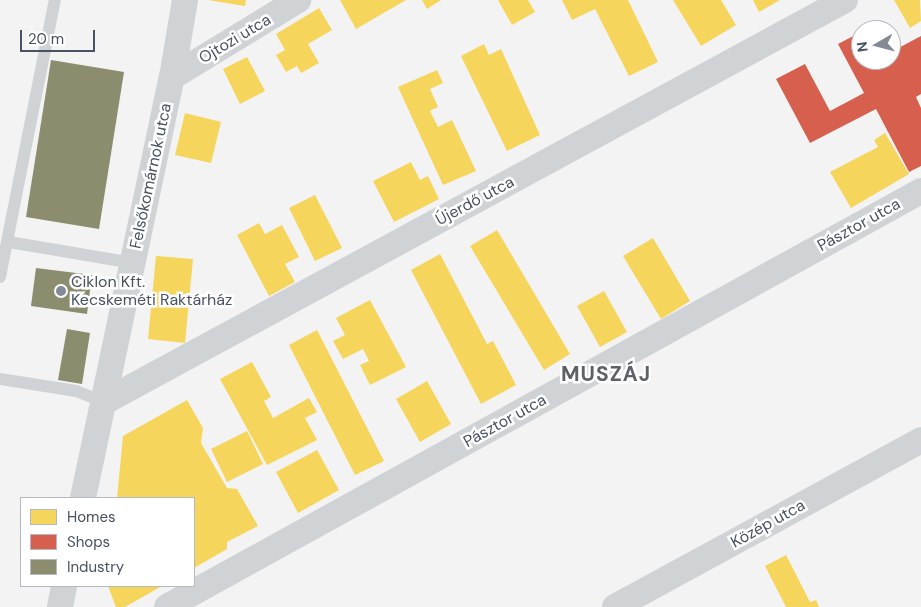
<!DOCTYPE html>
<meta charset="utf-8">
<style>
body{margin:0}
#map{position:relative;width:921px;height:607px;overflow:hidden;background:#f3f3f3;font-family:"DM Sans",sans-serif}
div>[style]{position:absolute}
[style*='--x']{left:calc(var(--x)*1px);top:calc(var(--y)*1px);width:calc(var(--w)*1px);rotate:calc(var(--a)*1deg)}
.homes>*{inset:0;background:#f6d55c}
.shops>*{inset:0;background:#d6604d}
.industry>*{inset:0;background:#8c8c6e}
.service>*{height:12px;margin:-6px;padding:0 6px;transform-origin:6px;border-radius:6px;background:#d0d3d6}
.minor>*{height:26px;margin:-13px;padding:0 13px;transform-origin:13px;border-radius:13px;background:#d0d3d6}
.dots>*{width:14px;height:14px;translate:-50% -50%;box-sizing:border-box;border:2px solid #fff;border-radius:50%}
span{translate:-50% -50%;white-space:nowrap;text-align:center;line-height:1.15;-webkit-text-stroke:5px #fff;paint-order:stroke}
.street-label{font-size:16px;color:#475262}
.poi-label{font-size:16px;color:#475262}
.left{translate:0 -50%;text-align:left}
.district-label{font-size:21px;color:#5d6168;font-weight:700;letter-spacing:1px}
.legend{position:absolute;left:20px;top:497px;width:175px;height:90px;box-sizing:border-box;background:#fff;border:1px solid #b5bac0;margin:0;padding:6px 9px;list-style:none;font-size:15px;color:#475262}
.legend li{display:flex;align-items:center;gap:10px;height:25px}
.legend b{width:25px;border:1px solid #b5bac0}
.north{position:absolute;left:851px;top:20px;width:50px;height:50px;box-sizing:border-box;background:#fff;border:1px solid #b5bac0;border-radius:50%;rotate:262deg;font-size:14px;font-weight:700;line-height:20px;text-align:center;color:#475262}
.north::after{content:'';display:block;margin:auto;width:18px;height:22px;background:#838a95;clip-path:polygon(50% 0,100% 100%,50% 72%,0 100%)}
.scale{position:absolute;left:20px;top:30px;width:75px;height:22px;box-sizing:border-box;border:2px solid #475262;border-top:0;padding-left:6px;font-size:15px;line-height:18px;white-space:nowrap;color:#475262;-webkit-text-stroke:4px #fff;paint-order:stroke}
</style>
<div id="map">
<div class="homes">
<i style="clip-path:polygon(208px 0,246px 0,245px 6px)"></i>
<i style="clip-path:polygon(340px 0,406px 0,356px 29px)"></i>
<i style="clip-path:polygon(422px 0,441px 0,427px 9px)"></i>
<i style="clip-path:polygon(498px 0,528px 0,535px 12px,512px 25px)"></i>
<i style="clip-path:polygon(562px 0,628px 0,658px 62px,629px 76px,595px 9px,572px 20px)"></i>
<i style="clip-path:polygon(673px 0,721px 0,736px 25px,701px 46px)"></i>
<i style="clip-path:polygon(753px 0,780px 0,759px 12px)"></i>
<i style="clip-path:polygon(894px 0,920px 0,921px 21px,910px 28px)"></i>
<i style="clip-path:polygon(319px 8px,332px 30px,308px 44px,319px 63px,301px 73px,297px 66px,286px 72px,276px 55px,285px 50px,276px 34px)"></i>
<i style="clip-path:polygon(484px 44px,489px 55px,501px 49px,540px 135px,507px 151px,461px 56px)"></i>
<i style="clip-path:polygon(247px 57px,265px 91px,240px 104px,223px 69px)"></i>
<i style="clip-path:polygon(437px 70px,443px 83px,430px 89px,438px 107px,430px 111px,438px 127px,452px 120px,476px 171px,443px 185px,398px 87px)"></i>
<i style="clip-path:polygon(185px 113px,221px 122px,211px 163px,175px 155px)"></i>
<i style="clip-path:polygon(885px 133px,909px 174px,851px 208px,830px 172px,878px 147px,874px 140px)"></i>
<i style="clip-path:polygon(411px 162px,420px 180px,428px 176px,439px 199px,394px 222px,373px 181px)"></i>
<i style="clip-path:polygon(315px 195px,342px 248px,315px 261px,289px 208px)"></i>
<i style="clip-path:polygon(259px 223px,265px 234px,282px 225px,299px 257px,285px 264px,295px 282px,269px 296px,237px 235px)"></i>
<i style="clip-path:polygon(497px 230px,570px 354px,544px 370px,470px 246px)"></i>
<i style="clip-path:polygon(653px 238px,690px 301px,661px 319px,623px 256px)"></i>
<i style="clip-path:polygon(440px 254px,487px 344px,493px 341px,516px 385px,481px 404px,411px 270px)"></i>
<i style="clip-path:polygon(156px 256px,193px 259px,185px 343px,148px 339px)"></i>
<i style="clip-path:polygon(604px 291px,627px 332px,600px 347px,577px 306px)"></i>
<i style="clip-path:polygon(370px 300px,406px 367px,370px 385px,360px 365px,369px 361px,363px 349px,343px 359px,333px 341px,345px 335px,336px 318px)"></i>
<i style="clip-path:polygon(317px 330px,384px 461px,355px 475px,289px 345px)"></i>
<i style="clip-path:polygon(252px 362px,271px 397px,264px 401px,273px 418px,309px 398px,317px 412px,305px 418px,317px 440px,267px 465px,220px 379px)"></i>
<i style="clip-path:polygon(427px 381px,451px 424px,420px 442px,396px 399px)"></i>
<i style="clip-path:polygon(187px 400px,203px 428px,201px 443px,227px 488px,237px 489px,258px 526px,227px 542px,227px 549px,194px 568px,194px 498px,117px 498px,123px 436px)"></i>
<i style="clip-path:polygon(247px 431px,263px 464px,227px 482px,211px 449px)"></i>
<i style="clip-path:polygon(317px 450px,339px 490px,298px 513px,276px 472px)"></i>
<i style="clip-path:polygon(786px 555px,810px 602px,816px 600px,819px 607px,786px 607px,765px 566px)"></i>
<i style="clip-path:polygon(108px 586px,162px 586px,125px 607px,116px 607px)"></i>
</div>
<div class="shops">
<i style="clip-path:polygon(861px 32px,861px 60px,891px 60px,891px 52px,921px 36px,921px 94px,916px 97px,921px 108px,921px 166px,909px 172px,876px 109px,810px 143px,776px 79px,805px 64px,830px 111px,864px 93px,838px 44px)"></i>
</div>
<div class="industry">
<i style="clip-path:polygon(51px 60px,124px 72px,99px 229px,26px 217px)"></i>
<i style="clip-path:polygon(36px 268px,92px 275px,87px 314px,31px 306px)"></i>
<i style="clip-path:polygon(67px 329px,90px 333px,82px 384px,58px 380px)"></i>
</div>
<div class="service">
<i style="--x:9;--y:242;--w:126;--a:9.6"></i>
<i style="--x:0;--y:277;--w:282;--a:-78.8"></i>
<i style="--x:0;--y:379;--w:77;--a:9"></i>
<i style="--x:76;--y:391;--w:30;--a:21"></i>
</div>
<div class="minor">
<i style="--x:172;--y:77;--w:148;--a:-31.4"></i>
<i style="--x:104;--y:402;--w:843;--a:-28.48"></i>
<i style="--x:83;--y:498;--w:430;--a:-78.1"></i>
<i style="--x:172;--y:77;--w:78;--a:-80.4"></i>
<i style="--x:60;--y:607;--w:21;--a:-79"></i>
<i style="--x:167;--y:607;--w:861;--a:-28.89"></i>
<i style="--x:615;--y:607;--w:349;--a:-28.6"></i>
</div>
<div class="dots">
<i style="left:61px;top:291px;background:#838a95"></i>
</div>
<div class="street-label">
<span style="left:235px;top:39px;rotate:-31deg">Ojtozi utca</span>
<span style="left:151px;top:176px;rotate:-78deg">Felsőkomárnok utca</span>
<span style="left:475px;top:201px;rotate:-28deg">Újerdő utca</span>
<span style="left:859px;top:225px;rotate:-29deg">Pásztor utca</span>
<span style="left:505px;top:421px;rotate:-29deg">Pásztor utca</span>
<span style="left:768px;top:524px;rotate:-29deg">Közép utca</span>
</div>
<div class="poi-label">
<span class="left" style="left:71px;top:291px">Ciklon Kft.<br>Kecskeméti Raktárház</span>
</div>
<div class="district-label">
<span style="left:606px;top:374px">MUSZÁJ</span>
</div>
<ul class="legend">
<li><b style="height:14px;background:#f6d55c"></b>Homes</li>
<li><b style="height:14px;background:#d6604d"></b>Shops</li>
<li><b style="height:14px;background:#8c8c6e"></b>Industry</li>
</ul>
<div class="north">N</div>
<div class="scale">20 m</div>
</div>
